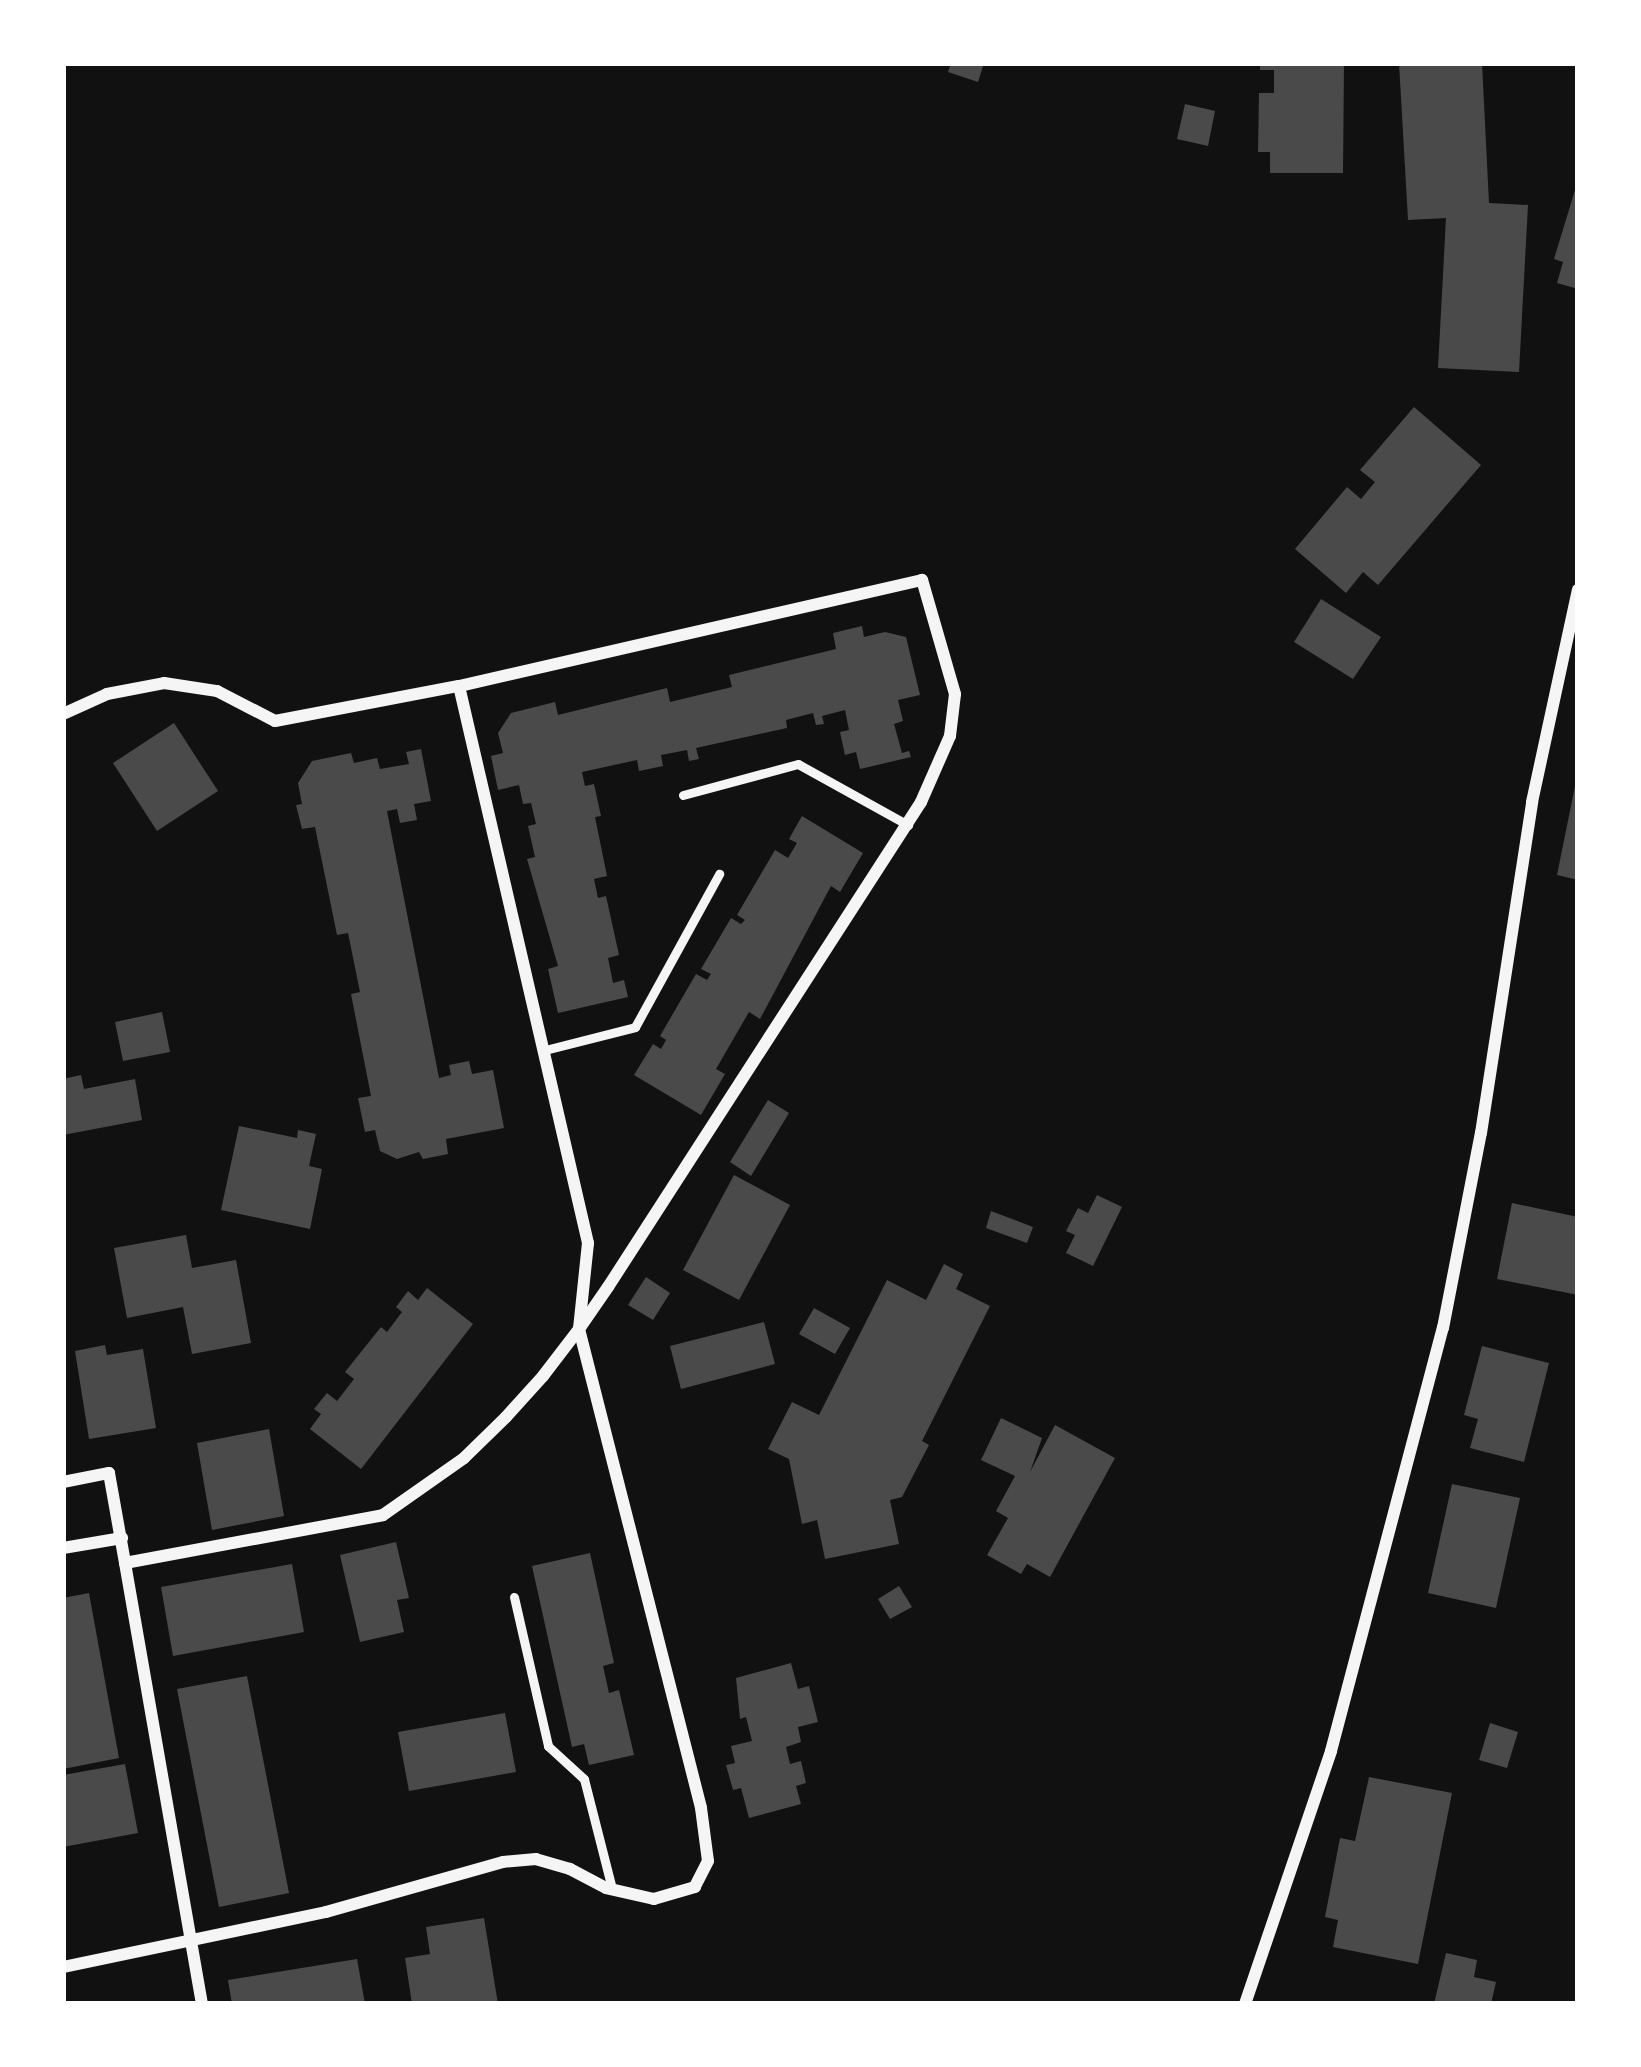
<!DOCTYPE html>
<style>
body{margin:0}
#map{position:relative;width:1641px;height:2067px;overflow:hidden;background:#111;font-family:"PT Serif",serif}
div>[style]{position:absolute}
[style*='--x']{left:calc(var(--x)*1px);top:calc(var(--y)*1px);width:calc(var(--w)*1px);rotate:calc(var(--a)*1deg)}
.building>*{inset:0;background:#4a4a4a}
.service>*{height:9px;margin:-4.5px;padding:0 4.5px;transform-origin:4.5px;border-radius:4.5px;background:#f5f5f5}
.minor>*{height:12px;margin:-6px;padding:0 6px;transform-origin:6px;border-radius:6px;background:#f5f5f5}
span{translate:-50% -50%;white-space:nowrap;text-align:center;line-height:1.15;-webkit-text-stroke:9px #fff;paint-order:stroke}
.frame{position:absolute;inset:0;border:66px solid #fff;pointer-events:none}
</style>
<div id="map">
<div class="building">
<i style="clip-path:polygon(951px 63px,984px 63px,978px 82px,948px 72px)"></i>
<i style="clip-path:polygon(1260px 63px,1344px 63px,1343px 173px,1270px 173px,1270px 152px,1258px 152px,1259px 93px,1274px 93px,1274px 70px,1260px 70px)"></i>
<i style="clip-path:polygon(1399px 63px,1482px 63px,1489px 203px,1528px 205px,1519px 372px,1438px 368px,1446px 218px,1408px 220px)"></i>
<i style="clip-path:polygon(1185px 104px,1215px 111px,1208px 146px,1177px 139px)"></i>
<i style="clip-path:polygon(1578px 180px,1578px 289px,1557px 283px,1563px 262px,1554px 259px)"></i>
<i style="clip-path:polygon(1414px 407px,1481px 465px,1378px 585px,1363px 572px,1346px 593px,1295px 549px,1347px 487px,1361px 499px,1375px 482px,1360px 470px)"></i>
<i style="clip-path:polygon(1321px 599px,1381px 637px,1353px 679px,1294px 642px)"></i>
<i style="clip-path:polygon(862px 626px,864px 637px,885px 632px,906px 637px,920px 695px,898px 700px,903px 721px,894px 724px,902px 753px,909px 751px,911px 757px,860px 769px,856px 752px,845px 755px,840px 732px,849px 730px,845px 710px,822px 716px,824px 724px,816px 725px,813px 713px,786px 720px,787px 728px,696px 748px,699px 759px,689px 761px,687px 750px,661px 755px,663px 766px,639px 771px,637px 760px,582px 772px,585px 786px,594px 784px,601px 816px,595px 817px,607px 876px,594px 879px,598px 898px,606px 896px,619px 955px,608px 958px,613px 983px,624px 980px,628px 997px,558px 1013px,548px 969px,558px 966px,527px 859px,535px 857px,528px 826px,536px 824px,531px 803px,523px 804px,519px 785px,498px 790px,491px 756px,503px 753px,498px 733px,511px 713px,555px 702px,558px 715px,667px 688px,670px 702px,732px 687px,729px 675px,836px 649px,833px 633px)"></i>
<i style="clip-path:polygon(174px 723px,218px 791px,157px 831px,113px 763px)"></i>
<i style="clip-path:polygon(421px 749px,431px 801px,414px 804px,417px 820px,400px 823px,397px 809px,387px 811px,439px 1078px,451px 1075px,449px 1065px,469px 1061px,472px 1074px,493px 1070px,504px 1128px,446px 1139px,448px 1154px,423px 1159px,419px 1152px,397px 1159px,380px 1151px,375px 1130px,365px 1132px,358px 1098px,371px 1096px,351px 994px,360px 992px,348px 933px,337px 935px,315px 827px,302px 829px,296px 805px,302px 804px,298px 783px,312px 761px,351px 753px,354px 763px,377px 758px,380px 769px,409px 764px,406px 752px)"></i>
<i style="clip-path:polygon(1576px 781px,1578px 781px,1578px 880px,1557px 875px)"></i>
<i style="clip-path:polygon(802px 816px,863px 853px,840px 892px,831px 886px,760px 1019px,749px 1012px,716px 1069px,725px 1074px,701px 1115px,634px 1075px,653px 1044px,661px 1049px,666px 1040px,660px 1036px,696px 974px,707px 980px,711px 974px,701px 969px,731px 918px,741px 924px,745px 920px,737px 915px,775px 850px,788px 858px,797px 843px,789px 839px)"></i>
<i style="clip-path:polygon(162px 1012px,170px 1052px,123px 1061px,115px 1022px)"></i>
<i style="clip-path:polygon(81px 1075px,84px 1089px,135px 1079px,142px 1120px,63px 1135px,63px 1079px)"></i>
<i style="clip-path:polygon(768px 1100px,789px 1113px,751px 1176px,730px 1162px)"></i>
<i style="clip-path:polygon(239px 1126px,297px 1138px,298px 1130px,316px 1134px,309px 1166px,322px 1169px,310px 1229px,221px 1210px)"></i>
<i style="clip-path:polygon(734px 1175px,790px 1205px,739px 1300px,683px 1270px)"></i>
<i style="clip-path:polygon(1097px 1195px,1122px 1207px,1093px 1266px,1066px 1253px,1075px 1235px,1066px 1231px,1078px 1208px,1088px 1213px)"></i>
<i style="clip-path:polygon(1512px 1203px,1578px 1217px,1578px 1295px,1497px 1279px)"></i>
<i style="clip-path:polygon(991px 1211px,1033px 1227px,1027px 1243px,986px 1228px)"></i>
<i style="clip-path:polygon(186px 1235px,192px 1268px,236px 1260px,251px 1343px,192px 1354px,183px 1307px,127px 1318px,114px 1248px)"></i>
<i style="clip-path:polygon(944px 1264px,963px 1274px,956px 1289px,990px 1306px,922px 1441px,929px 1445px,902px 1497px,890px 1500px,899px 1544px,825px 1559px,817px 1520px,802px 1524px,789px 1459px,768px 1449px,792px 1402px,819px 1415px,887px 1280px,926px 1300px)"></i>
<i style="clip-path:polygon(646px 1277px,670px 1293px,653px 1320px,628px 1305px)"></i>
<i style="clip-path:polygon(427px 1288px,473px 1324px,361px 1469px,310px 1429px,321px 1414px,314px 1409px,327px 1393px,337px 1401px,354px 1379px,345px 1372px,381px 1327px,387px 1332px,402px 1312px,396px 1307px,408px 1291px,418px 1300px)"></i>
<i style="clip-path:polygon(814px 1308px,850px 1328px,835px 1354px,799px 1334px)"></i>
<i style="clip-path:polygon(764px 1322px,775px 1364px,681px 1389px,670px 1346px)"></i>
<i style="clip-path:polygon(105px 1345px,107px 1355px,143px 1349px,156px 1428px,89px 1439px,75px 1351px)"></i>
<i style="clip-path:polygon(1482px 1346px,1549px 1363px,1524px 1462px,1470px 1448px,1478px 1419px,1464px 1415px)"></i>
<i style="clip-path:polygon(1001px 1418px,1042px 1438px,1030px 1472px,1055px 1425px,1115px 1458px,1050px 1577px,1027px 1564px,1021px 1574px,987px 1555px,1008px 1518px,996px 1511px,1015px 1476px,981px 1460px)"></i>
<i style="clip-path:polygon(269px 1429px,284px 1516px,212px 1530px,197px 1443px)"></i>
<i style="clip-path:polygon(1452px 1484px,1520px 1498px,1496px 1608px,1428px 1593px)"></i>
<i style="clip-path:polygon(396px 1542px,409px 1598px,397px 1600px,404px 1632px,360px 1642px,340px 1555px)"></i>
<i style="clip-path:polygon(590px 1553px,614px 1663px,603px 1666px,609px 1693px,619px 1690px,634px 1755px,589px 1765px,584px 1744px,572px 1747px,532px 1566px)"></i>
<i style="clip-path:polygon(292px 1564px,304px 1632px,173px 1656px,161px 1587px)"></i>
<i style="clip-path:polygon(899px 1586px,912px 1607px,890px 1619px,878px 1599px)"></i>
<i style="clip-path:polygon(89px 1593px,119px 1758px,63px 1769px,63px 1598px)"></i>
<i style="clip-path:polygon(791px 1663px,798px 1689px,809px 1686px,818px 1722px,798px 1727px,801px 1742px,786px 1747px,790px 1764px,801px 1761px,806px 1783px,796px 1786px,801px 1804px,749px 1818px,741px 1788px,733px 1790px,726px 1765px,735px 1763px,731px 1746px,752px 1741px,746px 1717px,740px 1719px,736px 1678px)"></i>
<i style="clip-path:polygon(247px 1676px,289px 1893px,219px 1907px,177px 1689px)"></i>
<i style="clip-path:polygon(505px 1713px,516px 1772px,409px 1791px,398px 1732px)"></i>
<i style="clip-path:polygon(1490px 1723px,1518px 1732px,1507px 1768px,1479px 1760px)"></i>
<i style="clip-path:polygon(125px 1764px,138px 1833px,63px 1847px,63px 1775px)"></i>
<i style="clip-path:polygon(1369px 1777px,1452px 1793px,1418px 1964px,1333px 1947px,1338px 1920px,1325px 1917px,1340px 1838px,1355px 1841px)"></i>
<i style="clip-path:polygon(484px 1918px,498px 2004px,412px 2004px,405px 1958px,430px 1954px,426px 1927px)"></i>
<i style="clip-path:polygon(1446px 1953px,1477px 1960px,1474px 1977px,1496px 1982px,1491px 2004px,1434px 2004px)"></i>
<i style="clip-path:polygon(357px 1959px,365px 2004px,232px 2004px,228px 1980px)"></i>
</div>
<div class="service">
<i style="--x:683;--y:795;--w:119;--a:-15.1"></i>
<i style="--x:798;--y:764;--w:126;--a:29"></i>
<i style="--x:545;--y:1050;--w:93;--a:-14.3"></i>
<i style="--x:635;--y:1027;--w:175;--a:-61.2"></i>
<i style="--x:514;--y:1597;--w:153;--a:77.1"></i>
<i style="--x:548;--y:1746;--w:49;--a:42.5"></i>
<i style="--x:584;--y:1779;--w:114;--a:75.7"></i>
</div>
<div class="minor">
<i style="--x:63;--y:714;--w:48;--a:-24.4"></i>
<i style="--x:107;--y:694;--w:58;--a:-10.9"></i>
<i style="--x:164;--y:683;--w:54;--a:8.6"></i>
<i style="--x:217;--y:691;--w:65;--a:27.3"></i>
<i style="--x:275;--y:721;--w:187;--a:-10.8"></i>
<i style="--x:63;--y:1482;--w:47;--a:-11.1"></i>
<i style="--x:109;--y:1473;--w:91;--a:79.9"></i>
<i style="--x:125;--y:1563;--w:262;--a:-10.5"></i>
<i style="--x:383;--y:1515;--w:99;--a:-35.1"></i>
<i style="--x:464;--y:1458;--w:59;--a:-44.3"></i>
<i style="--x:506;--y:1417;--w:55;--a:-47.9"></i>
<i style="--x:543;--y:1376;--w:59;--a:-52.5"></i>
<i style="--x:579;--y:1329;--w:51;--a:-55.4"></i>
<i style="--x:608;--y:1287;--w:577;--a:-57.16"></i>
<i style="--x:921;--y:802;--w:72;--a:-66.3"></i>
<i style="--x:950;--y:736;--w:42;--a:-83.2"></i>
<i style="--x:955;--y:694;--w:119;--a:-106.1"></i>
<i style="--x:922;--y:580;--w:475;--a:167.1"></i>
<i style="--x:459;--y:686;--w:572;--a:76.96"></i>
<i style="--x:588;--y:1243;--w:86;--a:96"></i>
<i style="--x:579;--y:1329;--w:494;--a:75.7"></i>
<i style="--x:701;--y:1808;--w:53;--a:82.5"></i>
<i style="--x:708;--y:1861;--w:29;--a:117"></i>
<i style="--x:695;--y:1887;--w:43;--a:163.7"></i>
<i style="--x:654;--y:1899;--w:49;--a:-167.1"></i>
<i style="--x:606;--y:1888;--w:41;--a:-152.2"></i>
<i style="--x:570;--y:1869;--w:35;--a:-164"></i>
<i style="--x:536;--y:1859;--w:33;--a:175"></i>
<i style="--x:503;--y:1862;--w:184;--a:164.2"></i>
<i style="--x:326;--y:1912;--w:269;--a:168.2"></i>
<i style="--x:63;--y:1548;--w:60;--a:-9.6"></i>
<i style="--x:125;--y:1563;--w:448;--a:80.1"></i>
<i style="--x:1245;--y:2004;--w:267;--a:-71.2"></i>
<i style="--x:1331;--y:1751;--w:438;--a:-75.2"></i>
<i style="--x:1443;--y:1328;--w:199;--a:-79"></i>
<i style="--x:1481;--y:1133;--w:335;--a:-81.2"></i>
<i style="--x:1532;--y:802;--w:217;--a:-77.8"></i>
</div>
<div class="frame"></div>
</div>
